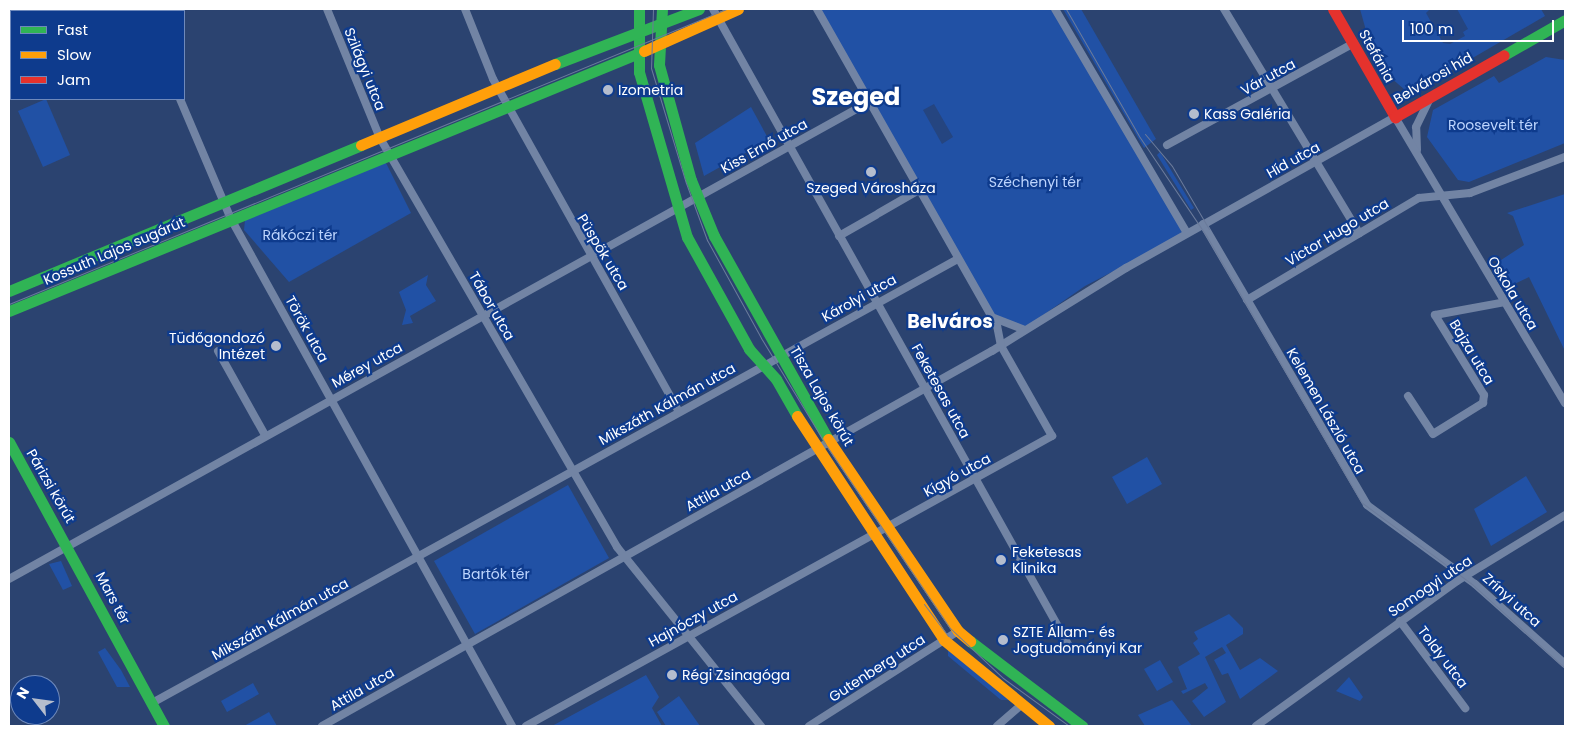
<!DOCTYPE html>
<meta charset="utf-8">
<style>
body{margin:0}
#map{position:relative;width:1574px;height:735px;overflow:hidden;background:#2b4370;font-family:Poppins,sans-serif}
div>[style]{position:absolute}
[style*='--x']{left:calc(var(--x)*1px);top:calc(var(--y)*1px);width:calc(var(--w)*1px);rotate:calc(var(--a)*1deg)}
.green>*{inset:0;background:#2151a5}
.water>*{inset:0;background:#254580}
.street>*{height:8px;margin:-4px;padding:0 4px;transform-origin:4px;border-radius:4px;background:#7284a4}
.fast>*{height:11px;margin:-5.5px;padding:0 5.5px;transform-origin:5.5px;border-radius:5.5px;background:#30b455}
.slow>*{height:11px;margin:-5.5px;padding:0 5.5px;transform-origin:5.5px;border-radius:5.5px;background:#ff9f0a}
.jam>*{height:11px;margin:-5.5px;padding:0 5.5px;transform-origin:5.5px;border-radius:5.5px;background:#e5322d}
.tram>*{height:1px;margin:-0.5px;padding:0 0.5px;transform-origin:0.5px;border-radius:0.5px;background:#6b7b9b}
.dots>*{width:14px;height:14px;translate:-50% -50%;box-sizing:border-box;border:2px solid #0e3b8d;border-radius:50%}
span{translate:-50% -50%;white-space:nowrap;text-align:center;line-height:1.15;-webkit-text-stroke:4.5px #0e3b8d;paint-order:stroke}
.street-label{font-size:14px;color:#fff}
.poi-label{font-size:14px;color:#fff}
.left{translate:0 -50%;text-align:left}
.right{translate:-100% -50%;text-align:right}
.park-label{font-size:14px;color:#bdd5fe}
.district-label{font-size:19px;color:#fff;font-weight:700}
.town-label{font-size:24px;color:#fff;font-weight:700}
.frame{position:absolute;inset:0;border:10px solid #fff;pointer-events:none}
.legend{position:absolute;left:10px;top:10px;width:175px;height:90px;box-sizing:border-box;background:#0e3b8d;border:1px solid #6e89bb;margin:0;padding:6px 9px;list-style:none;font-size:15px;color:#fff}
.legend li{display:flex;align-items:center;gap:10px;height:25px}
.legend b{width:25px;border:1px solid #6e89bb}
.north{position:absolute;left:10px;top:675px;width:50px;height:50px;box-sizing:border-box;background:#0e3b8d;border:1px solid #6e89bb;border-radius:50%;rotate:300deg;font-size:14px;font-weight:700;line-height:20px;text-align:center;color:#fff}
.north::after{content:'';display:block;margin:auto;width:18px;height:22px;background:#b5bdcd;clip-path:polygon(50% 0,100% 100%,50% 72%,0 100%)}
.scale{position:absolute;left:1402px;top:20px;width:152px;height:22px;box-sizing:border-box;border:2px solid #fff;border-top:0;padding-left:6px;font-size:15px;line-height:18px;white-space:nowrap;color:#fff;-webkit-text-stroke:4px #0e3b8d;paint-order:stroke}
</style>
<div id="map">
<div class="green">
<i style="clip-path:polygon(817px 9px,1055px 9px,1187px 233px,1085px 286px,1023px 329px,992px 317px)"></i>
<i style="clip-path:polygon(1063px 9px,1081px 9px,1156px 139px,1144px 148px)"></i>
<i style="clip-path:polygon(1360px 9px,1541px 9px,1545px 16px,1426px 85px,1405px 90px,1390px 77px,1370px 45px)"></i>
<i style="clip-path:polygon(1546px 57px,1565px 60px,1565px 143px,1469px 182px,1458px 180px,1427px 137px,1433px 110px,1494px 76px,1499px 83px)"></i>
<i style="clip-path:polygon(46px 99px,70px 155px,43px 167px,18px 111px)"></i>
<i style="clip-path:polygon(751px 107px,769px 140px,704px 176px,695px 143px)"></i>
<i style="clip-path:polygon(1160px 152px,1194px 208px,1191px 210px,1157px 155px)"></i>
<i style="clip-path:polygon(385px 161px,411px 213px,289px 282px,244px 230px,245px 220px)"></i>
<i style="clip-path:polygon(1565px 194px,1565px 351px,1529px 277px,1508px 287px,1495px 264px,1524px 245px,1513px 216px,1507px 213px)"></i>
<i style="clip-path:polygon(428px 275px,426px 285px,436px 301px,410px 316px,413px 323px,402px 325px,406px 310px,399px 292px)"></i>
<i style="clip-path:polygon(1147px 457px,1162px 484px,1127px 504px,1112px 477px)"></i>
<i style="clip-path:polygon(1526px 476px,1547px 512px,1491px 546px,1474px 509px)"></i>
<i style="clip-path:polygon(568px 485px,609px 558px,475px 634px,434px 561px)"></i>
<i style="clip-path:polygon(61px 561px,72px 586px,63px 590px,49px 564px)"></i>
<i style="clip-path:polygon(1229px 614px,1243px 628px,1243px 634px,1226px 645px,1240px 670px,1260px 658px,1278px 671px,1240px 699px,1228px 673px,1222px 675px,1214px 660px,1226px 653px,1222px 647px,1205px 657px,1226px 702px,1204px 717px,1192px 701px,1208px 688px,1205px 683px,1183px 694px,1181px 691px,1187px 689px,1178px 667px,1200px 654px,1193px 643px,1198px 639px,1194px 632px)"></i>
<i style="clip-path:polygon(105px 648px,121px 670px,130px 687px,117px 687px,98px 652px)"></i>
<i style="clip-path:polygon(948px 649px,1008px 699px,1008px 700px,1001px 700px,948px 656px)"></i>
<i style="clip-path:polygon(1160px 660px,1173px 682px,1157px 691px,1144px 669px)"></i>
<i style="clip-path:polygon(646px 675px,659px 697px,652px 708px,662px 726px,552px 726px)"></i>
<i style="clip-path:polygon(1349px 677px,1363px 697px,1360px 701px,1336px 691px)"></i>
<i style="clip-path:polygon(253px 683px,259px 694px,227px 712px,221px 701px)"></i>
<i style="clip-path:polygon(679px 696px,700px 726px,666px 726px,657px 712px)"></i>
<i style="clip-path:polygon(1172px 700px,1192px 726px,1145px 726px,1138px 715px)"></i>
<i style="clip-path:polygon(269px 712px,277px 726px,244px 726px)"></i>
</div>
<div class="water">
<i style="clip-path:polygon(1430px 9px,1457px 9px,1468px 29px,1463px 32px,1465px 36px,1450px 44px,1443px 43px,1426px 13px)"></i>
<i style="clip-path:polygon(934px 104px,953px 137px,942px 144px,923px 110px)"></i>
</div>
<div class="street">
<i style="--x:143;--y:9;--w:2;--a:63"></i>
<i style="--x:327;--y:9;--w:139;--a:67.7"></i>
<i style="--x:380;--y:138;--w:473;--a:59.9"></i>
<i style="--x:617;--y:547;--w:230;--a:51.2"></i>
<i style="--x:465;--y:9;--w:75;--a:68.2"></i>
<i style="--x:493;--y:79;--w:381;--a:60.8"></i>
<i style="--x:713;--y:9;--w:730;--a:60.8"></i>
<i style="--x:1055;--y:9;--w:260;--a:59.5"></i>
<i style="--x:1224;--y:9;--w:262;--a:58.9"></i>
<i style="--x:65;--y:11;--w:5;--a:-22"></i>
<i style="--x:9;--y:35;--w:2;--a:-27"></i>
<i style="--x:180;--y:99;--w:130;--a:67"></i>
<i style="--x:231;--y:219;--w:580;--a:61"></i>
<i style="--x:1167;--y:145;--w:213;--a:-28.6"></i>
<i style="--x:1417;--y:150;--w:23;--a:-92"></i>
<i style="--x:1416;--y:127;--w:30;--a:-64"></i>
<i style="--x:879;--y:213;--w:46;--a:-29.9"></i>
<i style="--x:1203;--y:224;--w:325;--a:59.7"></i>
<i style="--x:1367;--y:505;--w:134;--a:36.2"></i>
<i style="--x:1475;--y:584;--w:120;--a:41.6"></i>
<i style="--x:839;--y:236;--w:43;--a:-29.6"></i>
<i style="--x:1247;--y:300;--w:200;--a:-30.7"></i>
<i style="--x:1419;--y:198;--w:51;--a:-5.6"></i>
<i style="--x:1470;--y:193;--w:102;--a:-20.8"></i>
<i style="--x:994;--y:318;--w:31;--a:21"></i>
<i style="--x:218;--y:351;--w:96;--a:60.8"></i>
<i style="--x:1408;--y:396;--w:45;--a:56.7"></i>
<i style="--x:1433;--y:434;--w:59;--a:-31.8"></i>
<i style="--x:1483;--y:403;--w:8;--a:-83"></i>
<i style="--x:1484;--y:395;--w:94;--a:-121.5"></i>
<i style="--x:1435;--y:315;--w:71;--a:-10.5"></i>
<i style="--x:9;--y:579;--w:983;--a:-29.01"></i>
<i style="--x:1400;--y:621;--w:109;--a:53.2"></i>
<i style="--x:152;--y:703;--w:920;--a:-28.85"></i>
<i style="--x:322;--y:726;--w:768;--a:-29.24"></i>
<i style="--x:992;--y:351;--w:158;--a:-31.8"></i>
<i style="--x:1126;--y:268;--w:308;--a:-29.3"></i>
<i style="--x:1395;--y:117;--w:333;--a:59.3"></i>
<i style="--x:526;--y:726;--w:601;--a:-28.87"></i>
<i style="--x:1052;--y:436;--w:103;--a:-119.5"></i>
<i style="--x:1001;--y:346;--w:20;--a:-101"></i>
<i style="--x:997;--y:326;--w:365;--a:-119.6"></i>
<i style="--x:809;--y:726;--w:177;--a:-32.5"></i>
<i style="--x:997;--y:726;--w:32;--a:-41"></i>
<i style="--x:1256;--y:726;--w:248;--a:-35.8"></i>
<i style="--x:1457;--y:581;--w:127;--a:-31.4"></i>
</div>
<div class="fast">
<i style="--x:639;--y:9;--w:63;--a:90"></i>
<i style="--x:639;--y:72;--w:172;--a:73.8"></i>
<i style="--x:687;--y:237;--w:128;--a:61"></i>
<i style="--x:749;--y:349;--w:40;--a:48"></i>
<i style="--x:776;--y:379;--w:43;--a:60.4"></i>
<i style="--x:662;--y:9;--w:56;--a:93.1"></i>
<i style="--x:659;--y:65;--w:119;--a:74.5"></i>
<i style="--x:691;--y:180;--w:61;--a:67.7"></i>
<i style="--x:714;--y:236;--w:233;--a:60.7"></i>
<i style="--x:1504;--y:55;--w:70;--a:-29.8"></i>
<i style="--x:555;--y:64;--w:154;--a:-20.9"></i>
<i style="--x:9;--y:291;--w:381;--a:-22.5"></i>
<i style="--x:9;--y:311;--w:686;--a:-22.27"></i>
<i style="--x:9;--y:442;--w:324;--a:61.4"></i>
<i style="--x:970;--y:641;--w:141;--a:37.2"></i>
</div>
<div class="slow">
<i style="--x:644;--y:51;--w:103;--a:-24.1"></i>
<i style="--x:361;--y:145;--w:210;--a:-22.7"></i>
<i style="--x:797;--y:416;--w:268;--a:56.7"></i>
<i style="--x:944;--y:640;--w:136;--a:39.3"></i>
<i style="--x:828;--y:439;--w:232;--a:55.9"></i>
<i style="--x:958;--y:631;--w:16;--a:40"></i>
</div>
<div class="jam">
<i style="--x:1333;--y:9;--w:125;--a:60.1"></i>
<i style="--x:1395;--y:117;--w:125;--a:-29.6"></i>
</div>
<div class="tram">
<i style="--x:653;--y:9;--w:59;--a:91.9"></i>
<i style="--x:651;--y:68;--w:120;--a:73.1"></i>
<i style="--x:686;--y:183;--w:61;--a:69.8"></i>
<i style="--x:707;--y:240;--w:112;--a:61.1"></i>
<i style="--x:761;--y:338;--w:125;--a:58.7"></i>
<i style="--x:826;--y:445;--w:221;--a:55.9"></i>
<i style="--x:950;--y:628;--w:73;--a:43.3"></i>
<i style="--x:1003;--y:678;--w:82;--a:36"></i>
<i style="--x:1066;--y:9;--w:146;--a:60.1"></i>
<i style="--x:1139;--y:136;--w:122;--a:56"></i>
<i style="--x:1207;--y:237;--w:306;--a:59.8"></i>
<i style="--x:1361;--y:502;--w:139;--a:36.5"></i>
<i style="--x:1473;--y:585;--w:124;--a:42.1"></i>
<i style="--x:1145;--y:134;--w:42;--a:49.8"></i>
<i style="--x:1172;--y:166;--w:73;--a:59.6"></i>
<i style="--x:9;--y:304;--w:775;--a:-22.36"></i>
<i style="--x:924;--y:604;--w:40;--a:53"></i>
</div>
<div class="dots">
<i style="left:608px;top:90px;background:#b5bdcd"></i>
<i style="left:1194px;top:114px;background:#b5bdcd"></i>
<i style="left:871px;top:172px;background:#b5bdcd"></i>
<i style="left:276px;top:346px;background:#b5bdcd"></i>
<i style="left:1001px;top:560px;background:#b5bdcd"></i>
<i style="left:1003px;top:640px;background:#b5bdcd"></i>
<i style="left:672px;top:675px;background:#b5bdcd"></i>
</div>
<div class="street-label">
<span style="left:1377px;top:56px;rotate:61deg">Stefánia</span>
<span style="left:365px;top:69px;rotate:68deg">Szilágyi utca</span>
<span style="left:1268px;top:77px;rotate:-29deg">Vár utca</span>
<span style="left:1433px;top:78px;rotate:-30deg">Belvárosi híd</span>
<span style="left:764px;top:146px;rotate:-29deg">Kiss Ernő utca</span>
<span style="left:1293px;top:160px;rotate:-29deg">Híd utca</span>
<span style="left:1337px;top:232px;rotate:-31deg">Victor Hugo utca</span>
<span style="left:114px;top:251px;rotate:-23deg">Kossuth Lajos sugárút</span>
<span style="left:603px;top:252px;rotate:59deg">Püspök utca</span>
<span style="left:1513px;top:293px;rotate:59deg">Oskola utca</span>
<span style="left:859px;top:298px;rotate:-29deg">Károlyi utca</span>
<span style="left:492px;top:306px;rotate:60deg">Tábor utca</span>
<span style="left:307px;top:329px;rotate:61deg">Török utca</span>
<span style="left:1472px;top:352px;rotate:59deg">Bajza utca</span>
<span style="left:367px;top:365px;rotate:-29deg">Mérey utca</span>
<span style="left:941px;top:391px;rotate:61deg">Feketesas utca</span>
<span style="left:822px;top:396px;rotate:60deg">Tisza Lajos körút</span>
<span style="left:667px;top:404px;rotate:-29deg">Mikszáth Kálmán utca</span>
<span style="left:1326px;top:411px;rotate:60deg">Kelemen László utca</span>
<span style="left:957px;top:475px;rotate:-29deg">Kígyó utca</span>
<span style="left:51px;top:486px;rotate:60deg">Párizsi körút</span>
<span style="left:718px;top:490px;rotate:-29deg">Attila utca</span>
<span style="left:1430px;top:586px;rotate:-34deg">Somogyi utca</span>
<span style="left:113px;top:598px;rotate:62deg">Mars tér</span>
<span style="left:1512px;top:600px;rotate:42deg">Zrínyi utca</span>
<span style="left:280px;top:619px;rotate:-29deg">Mikszáth Kálmán utca</span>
<span style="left:693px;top:619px;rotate:-29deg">Hajnóczy utca</span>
<span style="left:1443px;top:657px;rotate:53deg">Toldy utca</span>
<span style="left:877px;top:668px;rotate:-33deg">Gutenberg utca</span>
<span style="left:362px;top:689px;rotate:-30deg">Attila utca</span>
</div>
<div class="poi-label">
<span class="left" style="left:618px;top:90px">Izometria</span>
<span class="left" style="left:1204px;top:114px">Kass Galéria</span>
<span style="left:871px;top:188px">Szeged Városháza</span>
<span class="right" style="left:265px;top:346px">Tüdőgondozó<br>Intézet</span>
<span class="left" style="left:1012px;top:560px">Feketesas<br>Klinika</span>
<span class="left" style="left:1013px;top:640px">SZTE Állam- és<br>Jogtudományi Kar</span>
<span class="left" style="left:682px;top:675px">Régi Zsinagóga</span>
</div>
<div class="park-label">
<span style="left:1493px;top:125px">Roosevelt tér</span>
<span style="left:1035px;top:182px">Széchenyi tér</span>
<span style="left:300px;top:235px">Rákóczi tér</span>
<span style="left:496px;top:574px">Bartók tér</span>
</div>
<div class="district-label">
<span style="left:950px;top:322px">Belváros</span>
</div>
<div class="town-label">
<span style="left:856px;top:97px">Szeged</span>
</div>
<div class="frame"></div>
<ul class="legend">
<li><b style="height:6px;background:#30b455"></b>Fast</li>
<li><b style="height:6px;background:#ff9f0a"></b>Slow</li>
<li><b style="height:6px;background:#e5322d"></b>Jam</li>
</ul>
<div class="north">N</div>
<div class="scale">100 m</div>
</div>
